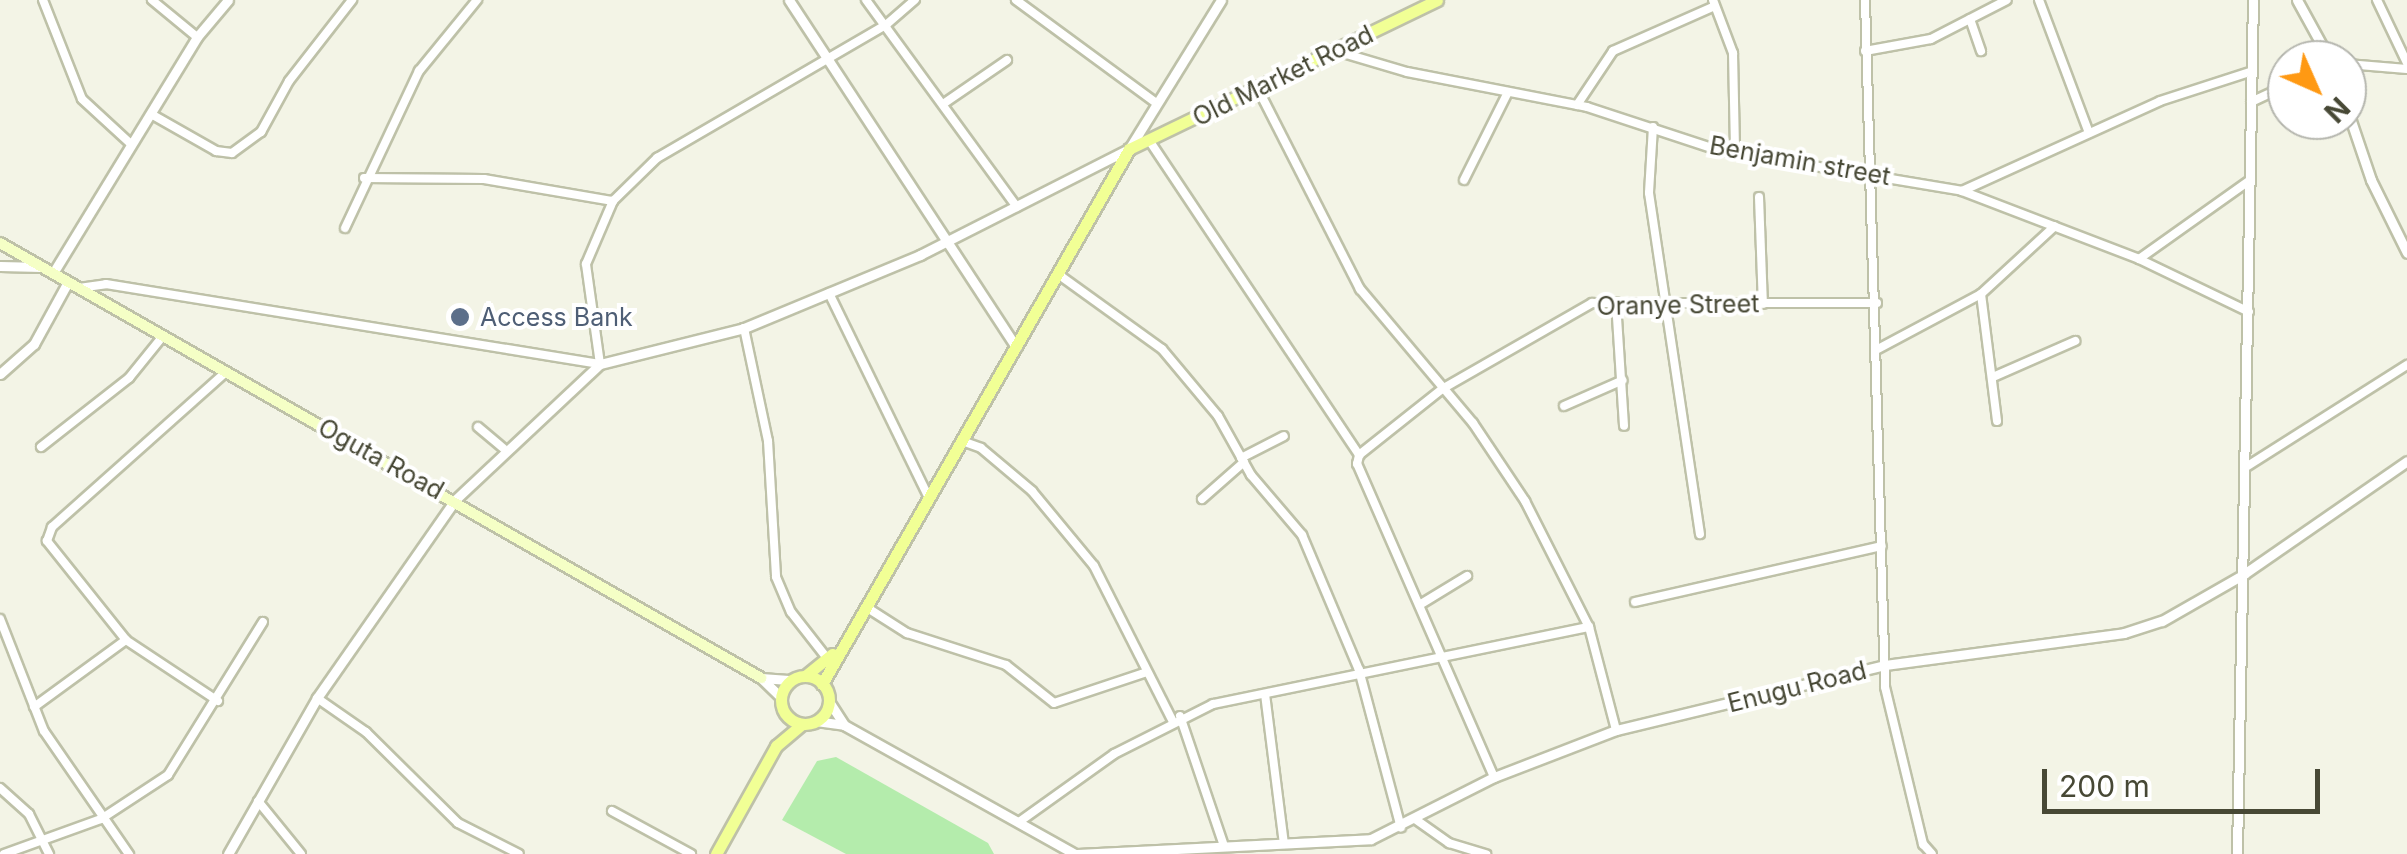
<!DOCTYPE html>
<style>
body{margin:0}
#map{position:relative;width:2407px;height:854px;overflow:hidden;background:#f3f4e6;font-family:Inter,sans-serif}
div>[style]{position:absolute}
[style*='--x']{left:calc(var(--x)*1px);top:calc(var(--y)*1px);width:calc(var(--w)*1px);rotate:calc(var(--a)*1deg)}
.green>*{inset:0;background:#b4ecac}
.roads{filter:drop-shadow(2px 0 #bec1a8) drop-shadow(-2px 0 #bec1a8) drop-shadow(0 2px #bec1a8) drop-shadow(0 -2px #bec1a8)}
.minor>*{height:8px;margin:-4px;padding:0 4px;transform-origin:4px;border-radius:4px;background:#fff}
.tertiary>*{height:9px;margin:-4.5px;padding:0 4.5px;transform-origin:4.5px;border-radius:4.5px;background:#fff}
.secondary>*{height:10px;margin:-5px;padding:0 5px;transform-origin:5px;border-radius:5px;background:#f5ffc6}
.primary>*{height:11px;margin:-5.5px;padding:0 5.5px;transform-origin:5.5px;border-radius:5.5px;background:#f1ff95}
.primary>.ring{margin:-5.5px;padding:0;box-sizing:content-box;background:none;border:11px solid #f1ff95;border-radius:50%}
.dots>*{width:28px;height:28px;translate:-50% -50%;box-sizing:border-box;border:5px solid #fff;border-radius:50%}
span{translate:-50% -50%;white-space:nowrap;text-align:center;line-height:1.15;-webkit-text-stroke:8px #fff;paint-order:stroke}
.street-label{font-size:25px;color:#474835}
.service-label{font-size:25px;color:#4e5e75}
.left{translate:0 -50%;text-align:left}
.north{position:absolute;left:2267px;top:40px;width:100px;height:100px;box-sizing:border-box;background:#fff;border:2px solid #b5b6ae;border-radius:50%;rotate:135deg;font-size:28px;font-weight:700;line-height:40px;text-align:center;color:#474835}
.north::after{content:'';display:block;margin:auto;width:35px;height:45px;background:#ff9913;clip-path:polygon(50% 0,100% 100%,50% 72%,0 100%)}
.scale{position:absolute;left:2042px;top:769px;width:278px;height:45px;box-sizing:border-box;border:5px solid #474835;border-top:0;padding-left:12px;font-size:30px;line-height:35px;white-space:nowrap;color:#474835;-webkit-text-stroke:8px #fff;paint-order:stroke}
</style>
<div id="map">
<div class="green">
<i style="clip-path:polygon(836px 757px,988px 843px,994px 854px,846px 854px,782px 820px,817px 761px)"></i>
</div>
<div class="roads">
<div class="minor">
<i style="--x:43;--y:0;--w:106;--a:68.5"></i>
<i style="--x:82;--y:99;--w:67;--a:42.6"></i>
<i style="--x:152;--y:0;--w:58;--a:39.4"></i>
<i style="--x:866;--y:0;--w:256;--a:53.9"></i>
<i style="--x:1016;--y:0;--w:174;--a:36.3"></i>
<i style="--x:1713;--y:0;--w:57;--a:69.3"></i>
<i style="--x:1733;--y:53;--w:99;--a:88.8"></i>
<i style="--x:1865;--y:0;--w:687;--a:88.33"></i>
<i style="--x:1885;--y:687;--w:162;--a:76.4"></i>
<i style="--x:1923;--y:844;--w:13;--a:48"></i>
<i style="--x:2039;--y:0;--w:142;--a:69.4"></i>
<i style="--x:2377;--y:0;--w:70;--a:64.5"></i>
<i style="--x:1970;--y:19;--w:34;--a:71"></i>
<i style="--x:1336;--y:51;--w:74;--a:16.5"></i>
<i style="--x:1407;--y:72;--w:183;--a:11"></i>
<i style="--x:1587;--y:107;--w:138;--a:18.2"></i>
<i style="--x:1718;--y:150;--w:247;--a:9.5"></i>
<i style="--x:1962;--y:191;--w:190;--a:21"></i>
<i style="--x:2139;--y:259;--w:122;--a:25.7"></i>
<i style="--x:1865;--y:51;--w:67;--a:-10.3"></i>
<i style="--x:1931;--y:39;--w:85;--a:-27.2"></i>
<i style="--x:2347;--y:64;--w:60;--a:4.8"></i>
<i style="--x:1258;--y:89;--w:225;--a:63"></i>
<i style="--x:1360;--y:289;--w:175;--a:49.9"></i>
<i style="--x:1473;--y:423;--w:94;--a:56.3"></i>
<i style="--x:1525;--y:501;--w:141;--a:63.1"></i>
<i style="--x:1589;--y:627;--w:106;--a:75.3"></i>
<i style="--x:946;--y:102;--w:74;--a:-34.5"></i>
<i style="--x:2251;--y:102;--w:40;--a:-25"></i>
<i style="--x:1577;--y:105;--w:65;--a:-56.3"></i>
<i style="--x:1613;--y:51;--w:111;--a:-23.8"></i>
<i style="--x:151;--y:114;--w:75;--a:29.6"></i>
<i style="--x:216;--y:151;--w:16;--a:7"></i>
<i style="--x:232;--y:153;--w:36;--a:-36"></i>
<i style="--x:261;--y:132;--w:58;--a:-61.2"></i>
<i style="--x:289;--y:81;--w:103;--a:-52.1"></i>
<i style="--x:1653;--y:127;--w:66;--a:93.5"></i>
<i style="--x:1649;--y:193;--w:345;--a:81.5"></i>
<i style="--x:1149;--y:140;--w:379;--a:56.3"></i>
<i style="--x:364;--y:178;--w:120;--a:0.5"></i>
<i style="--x:484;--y:179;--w:131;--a:9.7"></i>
<i style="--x:613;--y:201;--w:62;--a:-44.3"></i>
<i style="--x:657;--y:158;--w:266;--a:-30.2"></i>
<i style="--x:887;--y:24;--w:37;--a:-41"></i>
<i style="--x:1464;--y:180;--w:98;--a:-63.4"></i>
<i style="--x:1962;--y:191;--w:217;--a:-24.4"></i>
<i style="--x:2160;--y:101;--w:95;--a:-17.9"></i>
<i style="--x:1759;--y:197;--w:107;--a:87.9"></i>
<i style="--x:345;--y:228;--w:174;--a:-64.8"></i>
<i style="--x:419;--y:71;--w:92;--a:-50.8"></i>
<i style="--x:2139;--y:259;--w:136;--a:-35.4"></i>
<i style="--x:1058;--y:274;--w:128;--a:35.8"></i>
<i style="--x:1162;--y:349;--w:87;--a:50.1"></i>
<i style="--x:1218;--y:416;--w:68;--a:60.8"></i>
<i style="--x:1251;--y:475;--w:79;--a:49.6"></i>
<i style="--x:1302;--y:535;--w:147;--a:67.1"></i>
<i style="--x:1359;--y:670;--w:163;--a:75.1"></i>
<i style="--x:79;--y:288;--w:27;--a:-8"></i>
<i style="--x:106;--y:284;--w:500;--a:9.2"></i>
<i style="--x:600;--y:364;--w:101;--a:-98"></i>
<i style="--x:586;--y:264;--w:69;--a:-66.8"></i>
<i style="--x:829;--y:293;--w:228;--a:64"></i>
<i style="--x:1981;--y:294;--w:128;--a:82.8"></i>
<i style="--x:1616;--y:302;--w:124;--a:86.3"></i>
<i style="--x:744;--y:328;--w:116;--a:78"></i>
<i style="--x:768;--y:441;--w:136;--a:86.6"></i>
<i style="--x:776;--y:577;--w:38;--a:67"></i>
<i style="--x:791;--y:612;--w:58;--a:52"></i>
<i style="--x:1876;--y:350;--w:119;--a:-28.1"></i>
<i style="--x:1981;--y:294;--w:100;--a:-42.6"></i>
<i style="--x:1993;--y:377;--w:90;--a:-23.7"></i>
<i style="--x:1564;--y:406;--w:64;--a:-23.8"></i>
<i style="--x:478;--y:427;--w:33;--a:40"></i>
<i style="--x:962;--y:441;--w:20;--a:20"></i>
<i style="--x:981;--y:448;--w:67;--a:40.1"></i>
<i style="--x:1032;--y:491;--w:97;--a:50.4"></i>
<i style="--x:1094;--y:566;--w:173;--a:63.1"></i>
<i style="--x:41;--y:447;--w:112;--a:-38.1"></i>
<i style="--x:129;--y:378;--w:54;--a:-51"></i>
<i style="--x:1241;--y:458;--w:48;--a:-27.1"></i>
<i style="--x:2246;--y:467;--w:191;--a:-32.4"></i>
<i style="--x:1202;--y:499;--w:56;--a:-41.4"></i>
<i style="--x:1635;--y:602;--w:253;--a:-12.8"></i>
<i style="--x:1421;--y:604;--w:54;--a:-31.3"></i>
<i style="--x:866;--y:607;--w:49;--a:32.4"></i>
<i style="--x:907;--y:633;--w:104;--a:17.9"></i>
<i style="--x:1006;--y:665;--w:61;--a:38.4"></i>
<i style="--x:1054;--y:703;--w:98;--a:-18.4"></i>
<i style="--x:0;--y:619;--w:120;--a:68.6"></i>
<i style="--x:44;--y:731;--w:150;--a:55.4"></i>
<i style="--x:1265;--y:694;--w:151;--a:82.8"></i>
<i style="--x:317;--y:698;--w:60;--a:34.8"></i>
<i style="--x:366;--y:732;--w:129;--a:44.7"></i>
<i style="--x:458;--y:823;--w:68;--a:26.9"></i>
<i style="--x:218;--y:701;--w:110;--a:-146.5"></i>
<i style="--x:126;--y:640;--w:127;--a:-128.6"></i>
<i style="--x:47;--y:541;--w:15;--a:-70"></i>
<i style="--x:52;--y:527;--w:232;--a:-41.7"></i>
<i style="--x:34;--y:707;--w:114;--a:-36.1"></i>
<i style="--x:1180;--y:716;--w:137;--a:71.3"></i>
<i style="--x:1494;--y:777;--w:342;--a:-113.6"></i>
<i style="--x:1357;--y:464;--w:9;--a:-77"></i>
<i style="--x:1359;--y:455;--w:106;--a:-38.5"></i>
<i style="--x:1442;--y:389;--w:173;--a:-29.8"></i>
<i style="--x:1592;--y:303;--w:285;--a:0"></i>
<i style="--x:0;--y:788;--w:39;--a:42"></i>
<i style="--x:29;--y:814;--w:45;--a:63.4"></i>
<i style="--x:258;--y:801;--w:68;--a:50.9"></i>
<i style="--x:612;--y:811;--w:90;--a:28.6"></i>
<i style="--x:1415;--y:819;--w:42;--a:35.2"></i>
<i style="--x:1449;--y:843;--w:39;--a:17"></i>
<i style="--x:1019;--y:822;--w:117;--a:-35.6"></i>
<i style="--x:1114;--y:754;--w:111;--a:-26.8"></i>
<i style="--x:1213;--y:704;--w:384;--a:-11.6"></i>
<i style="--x:4;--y:854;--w:103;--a:-19.8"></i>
<i style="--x:101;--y:819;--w:80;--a:-33.3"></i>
<i style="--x:168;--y:775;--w:180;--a:-58.2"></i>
</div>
<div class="tertiary">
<i style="--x:789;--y:0;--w:415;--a:56.8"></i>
<i style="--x:2297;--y:0;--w:68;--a:61.2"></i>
<i style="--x:2347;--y:109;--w:75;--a:71.3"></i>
<i style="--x:2371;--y:180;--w:81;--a:63.7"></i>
<i style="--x:0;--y:266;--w:41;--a:1.4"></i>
<i style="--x:53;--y:273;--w:276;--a:-58.6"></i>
<i style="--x:197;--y:37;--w:48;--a:-50"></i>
<i style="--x:0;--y:374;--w:45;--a:-41.4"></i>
<i style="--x:34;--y:344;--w:71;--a:-61.3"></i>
<i style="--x:761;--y:678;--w:31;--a:4"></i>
<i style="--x:761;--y:678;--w:28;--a:44"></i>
<i style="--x:828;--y:700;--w:30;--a:57"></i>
<i style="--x:816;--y:721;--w:28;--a:8"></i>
<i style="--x:844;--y:725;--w:265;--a:29.2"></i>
<i style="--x:228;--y:854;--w:180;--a:-60.3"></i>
<i style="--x:317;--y:698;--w:241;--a:-55.1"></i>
<i style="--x:455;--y:500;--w:199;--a:-43.2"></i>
<i style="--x:600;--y:364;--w:148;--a:-14"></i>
<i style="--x:744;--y:328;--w:191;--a:-22.5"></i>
<i style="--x:920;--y:255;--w:234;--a:-26.9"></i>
<i style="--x:1129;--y:149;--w:175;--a:-58.3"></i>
<i style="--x:1077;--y:854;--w:294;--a:-2.9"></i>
<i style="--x:1371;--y:839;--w:138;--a:-26.8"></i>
<i style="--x:1494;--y:777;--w:131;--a:-21.1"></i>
<i style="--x:1616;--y:730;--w:277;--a:-13.6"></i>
<i style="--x:1885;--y:665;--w:241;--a:-7.6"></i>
<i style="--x:2124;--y:633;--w:40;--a:-18"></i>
<i style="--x:2162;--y:621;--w:95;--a:-29.8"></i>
<i style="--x:2244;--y:574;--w:198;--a:-34.7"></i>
<i style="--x:2237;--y:854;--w:854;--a:-88.93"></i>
</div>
<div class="secondary">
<i style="--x:0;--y:243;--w:877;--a:29.75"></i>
</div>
<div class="primary">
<i style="--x:805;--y:676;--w:35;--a:-39"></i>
<i class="ring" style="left:781px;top:676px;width:37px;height:37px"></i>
<i style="--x:822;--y:684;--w:617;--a:-60.15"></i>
<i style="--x:1129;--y:149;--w:342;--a:-25.8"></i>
<i style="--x:716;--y:854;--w:124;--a:-60.9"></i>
<i style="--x:776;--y:746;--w:34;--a:-40"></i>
</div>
</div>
<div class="dots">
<i style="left:460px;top:317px;background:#5c6f8a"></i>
</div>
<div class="street-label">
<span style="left:1283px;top:76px;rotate:-26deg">Old Market Road</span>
<span style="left:1800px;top:161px;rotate:10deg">Benjamin street</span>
<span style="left:1678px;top:305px;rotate:-1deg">Oranye Street</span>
<span style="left:381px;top:459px;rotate:29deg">Oguta Road</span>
<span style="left:1797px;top:687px;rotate:-14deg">Enugu Road</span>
</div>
<div class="service-label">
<span class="left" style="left:480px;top:317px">Access Bank</span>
</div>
<div class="north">N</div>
<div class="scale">200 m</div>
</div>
